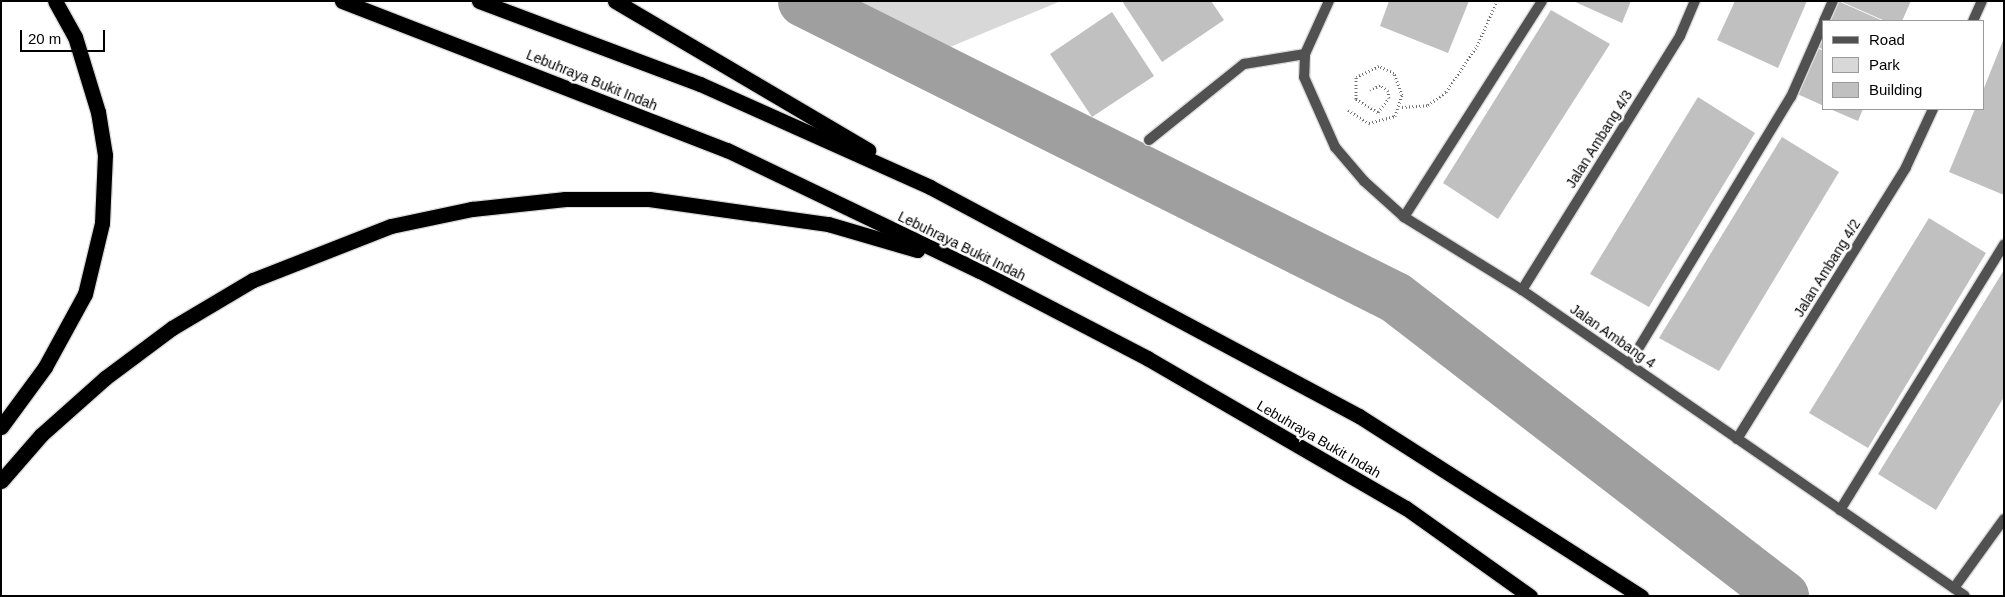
<!DOCTYPE html>
<style>
body{margin:0}
#map{position:relative;width:2005px;height:597px;overflow:hidden;background:#fff;font-family:Helvetica,sans-serif}
div>[style]{position:absolute}
[style*='--x']{left:calc(var(--x)*1px);top:calc(var(--y)*1px);width:calc(var(--w)*1px);rotate:calc(var(--a)*1deg)}
.green>*{inset:0;background:#d8d8d8}
.river>*{height:51px;margin:-25.5px;padding:0 25.5px;transform-origin:25.5px;border-radius:25.5px;background:#9f9f9f}
.building>*{inset:0;background:#c0c0c0}
.path>*{height:3px;margin-top:-1.5px;transform-origin:0;background:repeating-linear-gradient(90deg,#737373 0 1px,transparent 0 3.5px)}
.roads{filter:drop-shadow(1px 0 #dbdbdb) drop-shadow(-1px 0 #dbdbdb) drop-shadow(0 1px #dbdbdb) drop-shadow(0 -1px #dbdbdb)}
.lane>*{height:10px;margin:-5px;padding:0 5px;transform-origin:5px;border-radius:5px;background:#515151}
.street>*{height:10px;margin:-5px;padding:0 5px;transform-origin:5px;border-radius:5px;background:#515151}
.highway>*{height:15px;margin:-7.5px;padding:0 7.5px;transform-origin:7.5px;border-radius:7.5px;background:#000}
span{translate:-50% -50%;white-space:nowrap;text-align:center;line-height:1.15;-webkit-text-stroke:5px #fff;paint-order:stroke}
.street-label{font-size:14px;color:#000}
.frame{position:absolute;inset:0;border:2px solid #000;pointer-events:none}
.legend{position:absolute;left:1822px;top:20px;width:162px;height:90px;box-sizing:border-box;background:#fff;border:1px solid #999;margin:0;padding:6px 9px;list-style:none;font-size:15px;color:#000}
.legend li{display:flex;align-items:center;gap:10px;height:25px}
.legend b{width:25px;border:1px solid #999}
.scale{position:absolute;left:20px;top:30px;width:85px;height:22px;box-sizing:border-box;border:2px solid #000;border-top:0;padding-left:6px;font-size:15px;line-height:18px;white-space:nowrap;color:#000;-webkit-text-stroke:4px #fff;paint-order:stroke}
</style>
<div id="map">
<div class="green">
<i style="clip-path:polygon(831px 1px,1061px 1px,938px 52px)"></i>
</div>
<div class="river">
<i style="--x:803;--y:1;--w:662;--a:26.57"></i>
<i style="--x:1395;--y:297;--w:490;--a:37.6"></i>
</div>
<div class="building">
<i style="clip-path:polygon(1122px 1px,1211px 1px,1224px 20px,1162px 62px)"></i>
<i style="clip-path:polygon(1389px 1px,1469px 1px,1448px 53px,1380px 26px)"></i>
<i style="clip-path:polygon(1573px 1px,1631px 1px,1622px 23px)"></i>
<i style="clip-path:polygon(1735px 1px,1807px 1px,1778px 68px,1717px 40px)"></i>
<i style="clip-path:polygon(1838px 1px,1883px 21px,1827px 21px)"></i>
<i style="clip-path:polygon(1840px 1px,1911px 1px,1902px 21px,1885px 21px)"></i>
<i style="clip-path:polygon(1551px 10px,1610px 44px,1498px 219px,1443px 183px)"></i>
<i style="clip-path:polygon(1112px 12px,1154px 76px,1092px 117px,1050px 54px)"></i>
<i style="clip-path:polygon(1824px 29px,1824px 50px,1816px 46px)"></i>
<i style="clip-path:polygon(2004px 38px,2004px 195px,1949px 172px,1975px 109px,1984px 109px,1984px 88px)"></i>
<i style="clip-path:polygon(1815px 47px,1824px 51px,1824px 106px,1795px 93px)"></i>
<i style="clip-path:polygon(1698px 97px,1755px 133px,1649px 307px,1590px 274px)"></i>
<i style="clip-path:polygon(1830px 109px,1863px 109px,1858px 121px)"></i>
<i style="clip-path:polygon(1782px 137px,1839px 172px,1719px 371px,1659px 338px)"></i>
<i style="clip-path:polygon(1929px 218px,1986px 253px,1868px 448px,1809px 413px)"></i>
<i style="clip-path:polygon(2004px 270px,2004px 397px,1936px 510px,1878px 474px)"></i>
</div>
<div class="path">
<i style="--x:1402;--y:107;--w:26;--a:-4"></i>
<i style="--x:1428;--y:105;--w:22;--a:-36"></i>
<i style="--x:1446;--y:92;--w:55;--a:-56"></i>
<i style="--x:1477;--y:46;--w:49;--a:-66"></i>
<i style="--x:1348;--y:110;--w:25;--a:32"></i>
<i style="--x:1369;--y:123;--w:27;--a:-15"></i>
<i style="--x:1395;--y:116;--w:22;--a:-72"></i>
<i style="--x:1402;--y:95;--w:23;--a:-110"></i>
<i style="--x:1394;--y:73;--w:17;--a:-155"></i>
<i style="--x:1379;--y:66;--w:25;--a:154"></i>
<i style="--x:1356;--y:77;--w:22;--a:90"></i>
<i style="--x:1356;--y:99;--w:26;--a:31"></i>
<i style="--x:1378;--y:112;--w:18;--a:-52"></i>
<i style="--x:1389;--y:98;--w:7;--a:-98"></i>
<i style="--x:1388;--y:91;--w:10;--a:-143"></i>
<i style="--x:1380;--y:85;--w:11;--a:153"></i>
</div>
<div class="roads">
<div class="lane">
<i style="--x:1824;--y:21;--w:22;--a:-66"></i>
<i style="--x:1149;--y:140;--w:122;--a:-38.7"></i>
<i style="--x:1244;--y:64;--w:62;--a:-9.3"></i>
<i style="--x:1404;--y:217;--w:256;--a:-57.4"></i>
<i style="--x:1629;--y:364;--w:312;--a:-58.8"></i>
<i style="--x:1791;--y:97;--w:82;--a:-66.3"></i>
<i style="--x:1840;--y:510;--w:312;--a:-58.3"></i>
</div>
<div class="street">
<i style="--x:1329;--y:1;--w:58;--a:114.4"></i>
<i style="--x:1305;--y:54;--w:23;--a:92"></i>
<i style="--x:1304;--y:77;--w:77;--a:66.1"></i>
<i style="--x:1335;--y:147;--w:45;--a:49.5"></i>
<i style="--x:1364;--y:181;--w:54;--a:42"></i>
<i style="--x:1404;--y:217;--w:139;--a:31.7"></i>
<i style="--x:1522;--y:290;--w:538;--a:34.63"></i>
<i style="--x:1973;--y:21;--w:22;--a:-66"></i>
<i style="--x:1522;--y:290;--w:299;--a:-58.1"></i>
<i style="--x:1680;--y:36;--w:38;--a:-67"></i>
<i style="--x:1737;--y:439;--w:320;--a:-58.1"></i>
<i style="--x:1906;--y:167;--w:64;--a:-65"></i>
<i style="--x:1954;--y:588;--w:85;--a:-54.1"></i>
</div>
<div class="highway">
<i style="--x:342;--y:1;--w:413;--a:21.2"></i>
<i style="--x:727;--y:150;--w:280;--a:25.6"></i>
<i style="--x:980;--y:271;--w:188;--a:27.5"></i>
<i style="--x:1147;--y:358;--w:299;--a:30.1"></i>
<i style="--x:1406;--y:508;--w:152;--a:35.4"></i>
<i style="--x:479;--y:1;--w:236;--a:20.6"></i>
<i style="--x:700;--y:84;--w:252;--a:24.1"></i>
<i style="--x:930;--y:187;--w:486;--a:28.1"></i>
<i style="--x:1359;--y:416;--w:335;--a:32.6"></i>
<i style="--x:615;--y:1;--w:294;--a:30.5"></i>
<i style="--x:1;--y:427;--w:74;--a:-53.7"></i>
<i style="--x:45;--y:367;--w:83;--a:-61.3"></i>
<i style="--x:85;--y:294;--w:73;--a:-76.5"></i>
<i style="--x:102;--y:223;--w:68;--a:-87.5"></i>
<i style="--x:105;--y:155;--w:44;--a:-99.2"></i>
<i style="--x:98;--y:112;--w:78;--a:-107"></i>
<i style="--x:75;--y:37;--w:41;--a:-119.1"></i>
<i style="--x:1;--y:481;--w:61;--a:-49"></i>
<i style="--x:41;--y:435;--w:86;--a:-41.7"></i>
<i style="--x:105;--y:378;--w:84;--a:-36.7"></i>
<i style="--x:172;--y:328;--w:94;--a:-30.7"></i>
<i style="--x:253;--y:280;--w:148;--a:-21.4"></i>
<i style="--x:391;--y:226;--w:83;--a:-11.9"></i>
<i style="--x:472;--y:209;--w:94;--a:-6.1"></i>
<i style="--x:565;--y:199;--w:84;--a:0"></i>
<i style="--x:649;--y:199;--w:181;--a:8"></i>
<i style="--x:828;--y:224;--w:93;--a:16.3"></i>
</div>
</div>
<div class="street-label">
<span style="left:592px;top:80px;rotate:22deg">Lebuhraya Bukit Indah</span>
<span style="left:1599px;top:139px;rotate:-58deg">Jalan Ambang 4/3</span>
<span style="left:962px;top:246px;rotate:26deg">Lebuhraya Bukit Indah</span>
<span style="left:1827px;top:268px;rotate:-58deg">Jalan Ambang 4/2</span>
<span style="left:1613px;top:336px;rotate:35deg">Jalan Ambang 4</span>
<span style="left:1319px;top:439px;rotate:30deg">Lebuhraya Bukit Indah</span>
</div>
<div class="frame"></div>
<ul class="legend">
<li><b style="height:6px;background:#515151"></b>Road</li>
<li><b style="height:14px;background:#d8d8d8"></b>Park</li>
<li><b style="height:14px;background:#c0c0c0"></b>Building</li>
</ul>
<div class="scale">20 m</div>
</div>
